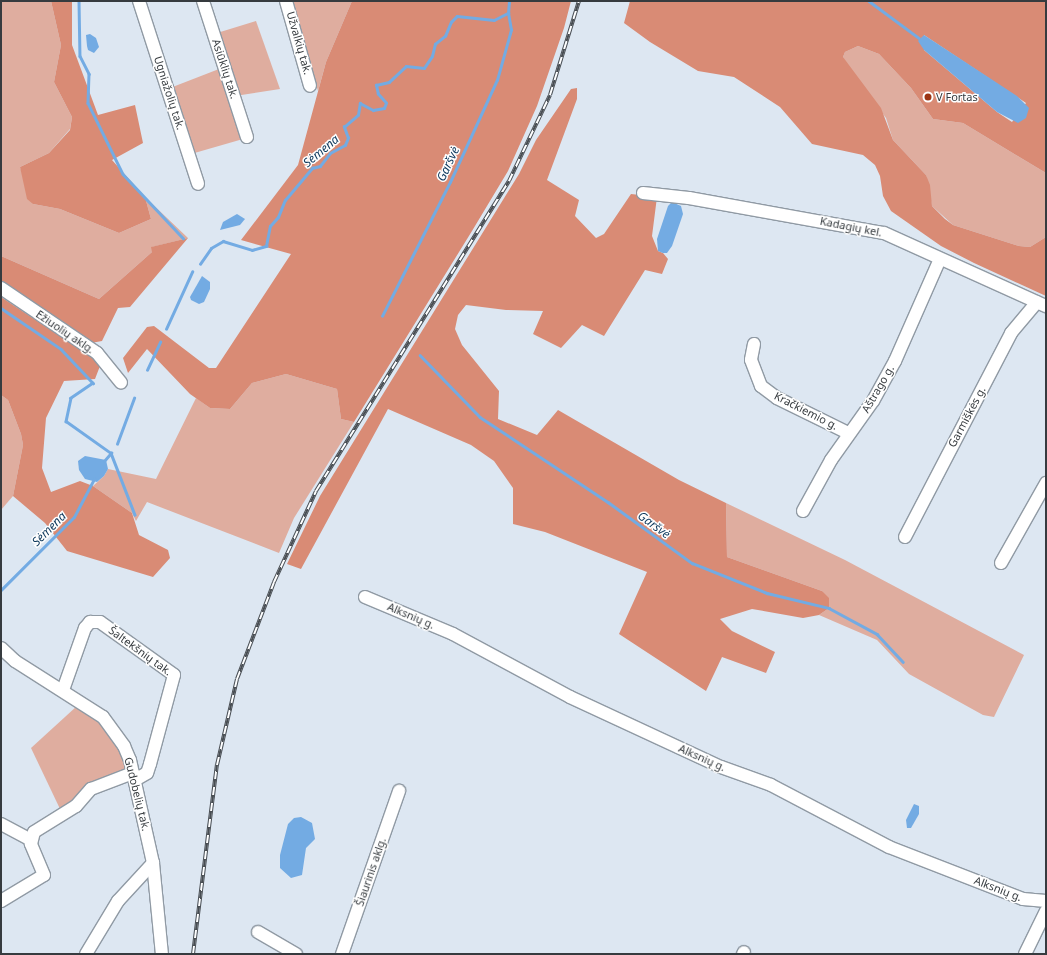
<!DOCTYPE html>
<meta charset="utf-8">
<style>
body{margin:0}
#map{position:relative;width:1047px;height:955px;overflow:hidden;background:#dde7f2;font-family:"Noto Sans",sans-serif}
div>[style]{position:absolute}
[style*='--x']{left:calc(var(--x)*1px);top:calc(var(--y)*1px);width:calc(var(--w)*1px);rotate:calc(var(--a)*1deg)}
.green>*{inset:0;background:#dfad9f}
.forest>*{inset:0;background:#d98b75}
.water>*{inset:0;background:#73abe3}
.stream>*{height:2.5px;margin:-1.25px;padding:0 1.25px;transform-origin:1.25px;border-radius:1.25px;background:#73abe3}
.roads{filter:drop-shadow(1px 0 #909aa4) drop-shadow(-1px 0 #909aa4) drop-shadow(0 1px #909aa4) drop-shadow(0 -1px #909aa4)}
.minor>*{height:12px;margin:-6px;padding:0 6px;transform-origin:6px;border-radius:6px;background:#fff}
.rail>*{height:4px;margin-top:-2px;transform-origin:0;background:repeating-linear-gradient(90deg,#fff 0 8px,#484d52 0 16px);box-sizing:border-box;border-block:1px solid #484d52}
.dots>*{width:11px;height:11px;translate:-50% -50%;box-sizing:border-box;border:2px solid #fff;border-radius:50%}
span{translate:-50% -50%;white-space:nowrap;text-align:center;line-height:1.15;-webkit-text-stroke:3px #fff;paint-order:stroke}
.street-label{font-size:11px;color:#363b3f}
.poi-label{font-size:11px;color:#363b3f}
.left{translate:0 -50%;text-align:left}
.water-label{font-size:12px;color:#0f395d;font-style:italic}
.frame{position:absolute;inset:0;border:2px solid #363b3f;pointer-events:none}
</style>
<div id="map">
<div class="green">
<i style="clip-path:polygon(1px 1px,51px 1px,61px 45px,54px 82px,72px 117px,70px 129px,49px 153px,20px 167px,33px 204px,60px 209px,119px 233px,151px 219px,145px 197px,188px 238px,152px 247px,152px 252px,99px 299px,1px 256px)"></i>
<i style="clip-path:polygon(290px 1px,352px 1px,326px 62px,318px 91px)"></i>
<i style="clip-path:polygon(256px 21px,280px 89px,235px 96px,217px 33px)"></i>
<i style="clip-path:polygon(858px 46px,879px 54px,911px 88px,933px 119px,963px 123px,1046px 173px,1046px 237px,1030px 247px,1019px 246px,953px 225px,932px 206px,926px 175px,893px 140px,886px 118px,845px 63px,843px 57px,845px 52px)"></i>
<i style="clip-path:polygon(219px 69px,243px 139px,191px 154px,170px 88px)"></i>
<i style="clip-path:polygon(286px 374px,337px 389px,341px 419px,354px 422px,294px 518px,279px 553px,147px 502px,136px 521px,132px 513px,93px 486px,104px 476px,108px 469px,156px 479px,196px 398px,210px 408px,230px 409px,252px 383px)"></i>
<i style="clip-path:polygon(1px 395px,8px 400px,21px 434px,23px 445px,13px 496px,1px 510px)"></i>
<i style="clip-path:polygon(726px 503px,845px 560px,1024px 655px,994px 717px,983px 715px,909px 674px,877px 640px,819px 615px,829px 608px,822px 591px,727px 557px)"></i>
<i style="clip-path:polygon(77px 706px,109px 729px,124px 758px,126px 769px,61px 811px,31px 748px)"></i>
</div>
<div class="forest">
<i style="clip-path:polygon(51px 1px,72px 1px,72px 45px,98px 115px,135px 105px,143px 143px,112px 160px,145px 197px,151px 219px,119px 233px,60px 209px,33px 204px,27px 199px,20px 167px,49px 153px,70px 130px,72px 117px,54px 82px,61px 45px)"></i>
<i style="clip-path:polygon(352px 1px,571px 1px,564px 28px,537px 106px,508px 171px,472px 231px,354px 422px,341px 419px,337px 389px,286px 374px,252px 383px,230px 409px,210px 408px,190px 394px,147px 349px,128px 373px,123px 358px,147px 327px,154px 326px,209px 368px,216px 368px,291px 254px,241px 240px,298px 165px,326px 62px)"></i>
<i style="clip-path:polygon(evenodd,630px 1px,1046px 1px,1046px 173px,963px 123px,933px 119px,911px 88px,879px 54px,858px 46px,845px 52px,843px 57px,881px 108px,893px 140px,926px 175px,930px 185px,932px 206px,945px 219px,953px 225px,1019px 246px,1030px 247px,1046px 237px,1046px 296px,974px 263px,941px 246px,891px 211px,883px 196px,880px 176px,875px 165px,863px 155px,812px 144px,780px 107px,734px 77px,698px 71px,650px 42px,624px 23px,630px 1px,924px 35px,1026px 103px,1012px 122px,997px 112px,924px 50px,924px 35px)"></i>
<i style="clip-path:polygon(577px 88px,577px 99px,547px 180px,579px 200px,575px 216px,596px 238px,604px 234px,631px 194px,657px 197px,652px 236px,658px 251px,663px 253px,668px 259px,662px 274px,645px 270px,604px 336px,582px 325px,561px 348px,533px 334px,543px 311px,506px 310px,466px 305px,458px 315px,455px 329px,462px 345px,499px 391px,498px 419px,537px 435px,558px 410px,679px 480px,726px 503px,727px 557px,822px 591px,829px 598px,829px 608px,819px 615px,803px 618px,752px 609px,720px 619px,732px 631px,775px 652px,766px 673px,722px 657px,706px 691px,619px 634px,647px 572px,545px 532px,513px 524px,513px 488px,494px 461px,471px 445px,388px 409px,301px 569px,287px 564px,320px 496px,519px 174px,536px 140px,571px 89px)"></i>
<i style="clip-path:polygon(188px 238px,130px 307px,118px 308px,102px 341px,91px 343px,1px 283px,1px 256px,99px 299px,152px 252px,151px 247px)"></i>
<i style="clip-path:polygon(1px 297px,93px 358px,100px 366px,95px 379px,64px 381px,46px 418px,42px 468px,51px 492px,80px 481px,93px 486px,132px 513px,139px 535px,168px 550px,170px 558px,153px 577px,67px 551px,45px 523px,13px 496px,23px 445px,21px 434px,8px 400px,1px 395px)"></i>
</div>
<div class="water">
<i style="clip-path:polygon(90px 34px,96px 38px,99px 47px,94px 53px,88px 50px,87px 46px,86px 35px)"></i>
<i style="clip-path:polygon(924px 35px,1017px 96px,1029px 108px,1026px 118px,1018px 123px,997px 112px,924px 50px,918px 41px)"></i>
<i style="clip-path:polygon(672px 202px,681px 206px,683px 214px,672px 246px,667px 253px,663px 253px,658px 251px,657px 239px,668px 206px)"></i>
<i style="clip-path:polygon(237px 214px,245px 219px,240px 225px,220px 230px,223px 222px)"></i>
<i style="clip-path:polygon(202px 276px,210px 282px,210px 289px,204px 302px,199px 304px,191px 300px,190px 297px)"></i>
<i style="clip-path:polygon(85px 456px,106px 460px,108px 469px,104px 476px,97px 482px,85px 479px,79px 470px,78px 461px)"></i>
<i style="clip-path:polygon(914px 804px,919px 806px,919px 814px,911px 828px,907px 828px,906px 820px)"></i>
<i style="clip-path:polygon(301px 817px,312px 823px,315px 839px,306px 848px,302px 875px,291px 878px,280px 868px,280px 855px,288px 824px,294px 818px)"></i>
</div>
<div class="stream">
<i style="--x:79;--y:1;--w:55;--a:89"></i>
<i style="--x:80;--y:56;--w:20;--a:63"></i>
<i style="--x:89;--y:74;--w:29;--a:92"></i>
<i style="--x:88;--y:103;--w:79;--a:63.8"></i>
<i style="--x:123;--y:174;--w:88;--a:46.8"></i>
<i style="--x:869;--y:1;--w:62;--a:36.5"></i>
<i style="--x:200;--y:264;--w:19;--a:-55"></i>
<i style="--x:211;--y:248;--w:14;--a:-30"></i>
<i style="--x:223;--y:241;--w:30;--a:17"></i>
<i style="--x:252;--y:250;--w:15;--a:-16"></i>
<i style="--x:266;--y:246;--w:20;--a:-79"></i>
<i style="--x:270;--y:226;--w:12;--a:-48"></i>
<i style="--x:278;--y:217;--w:18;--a:-68"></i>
<i style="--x:285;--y:200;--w:42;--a:-49.8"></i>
<i style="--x:312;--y:168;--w:8;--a:-14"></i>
<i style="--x:320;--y:166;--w:16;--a:-52"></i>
<i style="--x:330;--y:153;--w:17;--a:-28"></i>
<i style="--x:345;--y:145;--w:8;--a:-67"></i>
<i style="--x:348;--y:138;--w:12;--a:-110"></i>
<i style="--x:344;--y:127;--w:18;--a:-41"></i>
<i style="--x:358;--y:115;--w:12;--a:-81"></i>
<i style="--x:360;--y:103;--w:15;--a:28"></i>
<i style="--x:373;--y:110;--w:11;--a:-10"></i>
<i style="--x:384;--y:108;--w:5;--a:-68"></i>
<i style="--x:386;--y:103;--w:12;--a:-132"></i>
<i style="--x:378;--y:94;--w:9;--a:-103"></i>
<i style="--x:376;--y:85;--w:13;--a:-13"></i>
<i style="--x:389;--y:82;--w:23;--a:-43"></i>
<i style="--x:406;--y:66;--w:18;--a:6"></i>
<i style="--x:424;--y:68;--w:14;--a:-56"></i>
<i style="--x:432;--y:56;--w:12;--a:-76"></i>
<i style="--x:435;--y:44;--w:13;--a:-39"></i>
<i style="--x:445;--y:36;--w:15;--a:-67"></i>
<i style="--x:451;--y:22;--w:8;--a:-45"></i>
<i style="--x:457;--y:16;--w:37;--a:6"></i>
<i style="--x:494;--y:20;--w:16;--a:-27"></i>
<i style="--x:508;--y:13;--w:12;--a:-85"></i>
<i style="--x:1;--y:308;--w:73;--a:34.3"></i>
<i style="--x:61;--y:349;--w:47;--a:46.7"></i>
<i style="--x:93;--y:383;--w:27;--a:146"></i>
<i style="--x:71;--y:398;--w:24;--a:102"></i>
<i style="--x:66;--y:421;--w:55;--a:35.4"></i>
<i style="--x:111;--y:453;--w:66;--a:68.8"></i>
<i style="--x:382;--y:316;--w:150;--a:-63.1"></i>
<i style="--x:450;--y:182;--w:112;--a:-65.3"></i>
<i style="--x:497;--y:80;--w:52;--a:-74.4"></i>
<i style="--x:511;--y:30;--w:17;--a:-100"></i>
<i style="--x:166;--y:329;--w:63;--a:-65.5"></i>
<i style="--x:420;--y:355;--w:86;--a:45.9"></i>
<i style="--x:480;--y:417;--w:154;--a:33.6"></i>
<i style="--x:608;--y:502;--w:104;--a:36"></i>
<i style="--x:692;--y:563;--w:81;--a:21.8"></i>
<i style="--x:767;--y:593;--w:64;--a:13.6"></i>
<i style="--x:829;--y:608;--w:55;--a:28.4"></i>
<i style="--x:877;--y:634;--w:38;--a:47"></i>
<i style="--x:147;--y:370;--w:31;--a:-65"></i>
<i style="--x:117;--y:444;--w:49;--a:-69.7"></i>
<i style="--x:104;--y:461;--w:11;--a:-49"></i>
<i style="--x:1;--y:590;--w:103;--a:-45"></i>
<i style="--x:74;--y:517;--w:43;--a:-62.2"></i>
</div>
<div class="roads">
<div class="minor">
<i style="--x:139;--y:1;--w:192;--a:72.1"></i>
<i style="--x:203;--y:1;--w:143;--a:72.1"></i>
<i style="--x:286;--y:1;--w:88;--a:74.2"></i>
<i style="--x:643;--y:193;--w:46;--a:6.2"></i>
<i style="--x:689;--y:198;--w:198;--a:10.2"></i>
<i style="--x:884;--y:233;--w:178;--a:24.3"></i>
<i style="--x:1;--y:288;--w:116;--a:34.1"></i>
<i style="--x:97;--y:353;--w:38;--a:51"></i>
<i style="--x:754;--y:344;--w:16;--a:101"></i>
<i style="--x:751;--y:360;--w:28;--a:69"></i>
<i style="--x:761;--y:386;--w:20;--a:37"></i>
<i style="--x:777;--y:398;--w:79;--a:26.2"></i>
<i style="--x:803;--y:511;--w:58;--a:-61.2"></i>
<i style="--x:831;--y:460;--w:72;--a:-54.6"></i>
<i style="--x:873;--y:401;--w:46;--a:-61.2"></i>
<i style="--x:895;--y:361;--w:111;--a:-66.2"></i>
<i style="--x:905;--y:537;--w:230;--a:-62.5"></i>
<i style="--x:1011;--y:333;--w:40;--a:-50"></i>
<i style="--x:1001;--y:563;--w:92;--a:-60.6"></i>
<i style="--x:365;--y:597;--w:95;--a:22.8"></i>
<i style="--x:453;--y:634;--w:133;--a:28.3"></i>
<i style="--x:570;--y:697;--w:166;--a:24.9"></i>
<i style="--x:721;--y:767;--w:53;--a:19.8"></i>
<i style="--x:771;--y:785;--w:133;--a:27.7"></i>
<i style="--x:889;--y:847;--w:144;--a:21.2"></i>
<i style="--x:1023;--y:899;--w:23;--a:5"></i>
<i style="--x:1;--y:648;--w:19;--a:43"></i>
<i style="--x:15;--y:661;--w:104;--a:32.5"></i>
<i style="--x:103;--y:717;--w:36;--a:54"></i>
<i style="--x:124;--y:746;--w:15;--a:67"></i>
<i style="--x:130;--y:760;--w:106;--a:77.4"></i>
<i style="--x:153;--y:863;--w:91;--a:84.4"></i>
<i style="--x:63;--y:690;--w:66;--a:-70.5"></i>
<i style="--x:85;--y:628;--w:8;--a:-50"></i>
<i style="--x:90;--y:622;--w:10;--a:0"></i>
<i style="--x:100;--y:622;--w:91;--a:35.6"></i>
<i style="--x:174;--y:675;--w:92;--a:105.1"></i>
<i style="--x:150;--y:764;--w:9;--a:108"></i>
<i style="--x:147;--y:773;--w:14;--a:150"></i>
<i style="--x:1;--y:824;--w:34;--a:28"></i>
<i style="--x:1;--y:901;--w:50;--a:-31.2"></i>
<i style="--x:44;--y:875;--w:34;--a:-113"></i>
<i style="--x:31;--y:844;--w:12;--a:-76"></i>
<i style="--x:34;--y:832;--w:49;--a:-31.8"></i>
<i style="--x:76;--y:806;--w:23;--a:-49"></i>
<i style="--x:91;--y:789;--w:45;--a:-20.9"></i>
<i style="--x:258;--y:932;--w:44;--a:30.1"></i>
<i style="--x:86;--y:954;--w:62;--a:-58.9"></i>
<i style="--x:118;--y:901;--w:52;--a:-47.4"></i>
<i style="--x:342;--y:954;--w:173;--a:-70.7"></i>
<i style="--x:743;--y:954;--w:2;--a:-63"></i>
<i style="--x:1025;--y:954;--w:48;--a:-64"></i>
</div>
</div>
<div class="rail">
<i style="--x:193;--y:954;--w:191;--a:-82.8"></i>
<i style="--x:217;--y:765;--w:88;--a:-76.9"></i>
<i style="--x:237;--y:679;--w:104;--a:-69.1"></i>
<i style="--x:274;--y:582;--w:100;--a:-65.2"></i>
<i style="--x:316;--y:491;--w:365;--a:-58.1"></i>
<i style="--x:509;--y:181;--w:95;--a:-64.5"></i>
<i style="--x:550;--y:95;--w:98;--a:-72.9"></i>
</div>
<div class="dots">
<i style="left:928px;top:97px;background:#9c3515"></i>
</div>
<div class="street-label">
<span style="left:299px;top:43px;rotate:74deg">Užvalkių tak.</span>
<span style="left:225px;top:69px;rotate:72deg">Asiūklių tak.</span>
<span style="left:169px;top:93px;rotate:72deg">Ugniažolių tak.</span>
<span style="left:851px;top:227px;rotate:11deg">Kadagių kel.</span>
<span style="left:65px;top:332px;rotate:34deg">Ežiuolių aklg.</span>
<span style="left:878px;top:389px;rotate:-60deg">Aštrago g.</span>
<span style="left:806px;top:411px;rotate:27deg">Kračkiemio g.</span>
<span style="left:967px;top:417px;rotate:-62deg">Garmiškės g.</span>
<span style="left:411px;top:616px;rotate:23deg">Alksnių g.</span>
<span style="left:140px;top:651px;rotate:36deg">Šaltekšnių tak.</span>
<span style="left:702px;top:758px;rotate:24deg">Alksnių g.</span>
<span style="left:137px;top:794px;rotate:76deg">Gudobelių tak.</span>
<span style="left:371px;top:872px;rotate:-71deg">Šiaurinis aklg.</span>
<span style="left:998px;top:889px;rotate:21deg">Alksnių g.</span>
</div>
<div class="poi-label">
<span class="left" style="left:936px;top:97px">V Fortas</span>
</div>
<div class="water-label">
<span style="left:321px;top:151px;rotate:-40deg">Sėmena</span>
<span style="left:448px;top:164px;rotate:-65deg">Garšvė</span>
<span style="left:654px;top:525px;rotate:36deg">Garšvė</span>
<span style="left:49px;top:529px;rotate:-45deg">Sėmena</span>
</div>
<div class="frame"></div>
</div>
